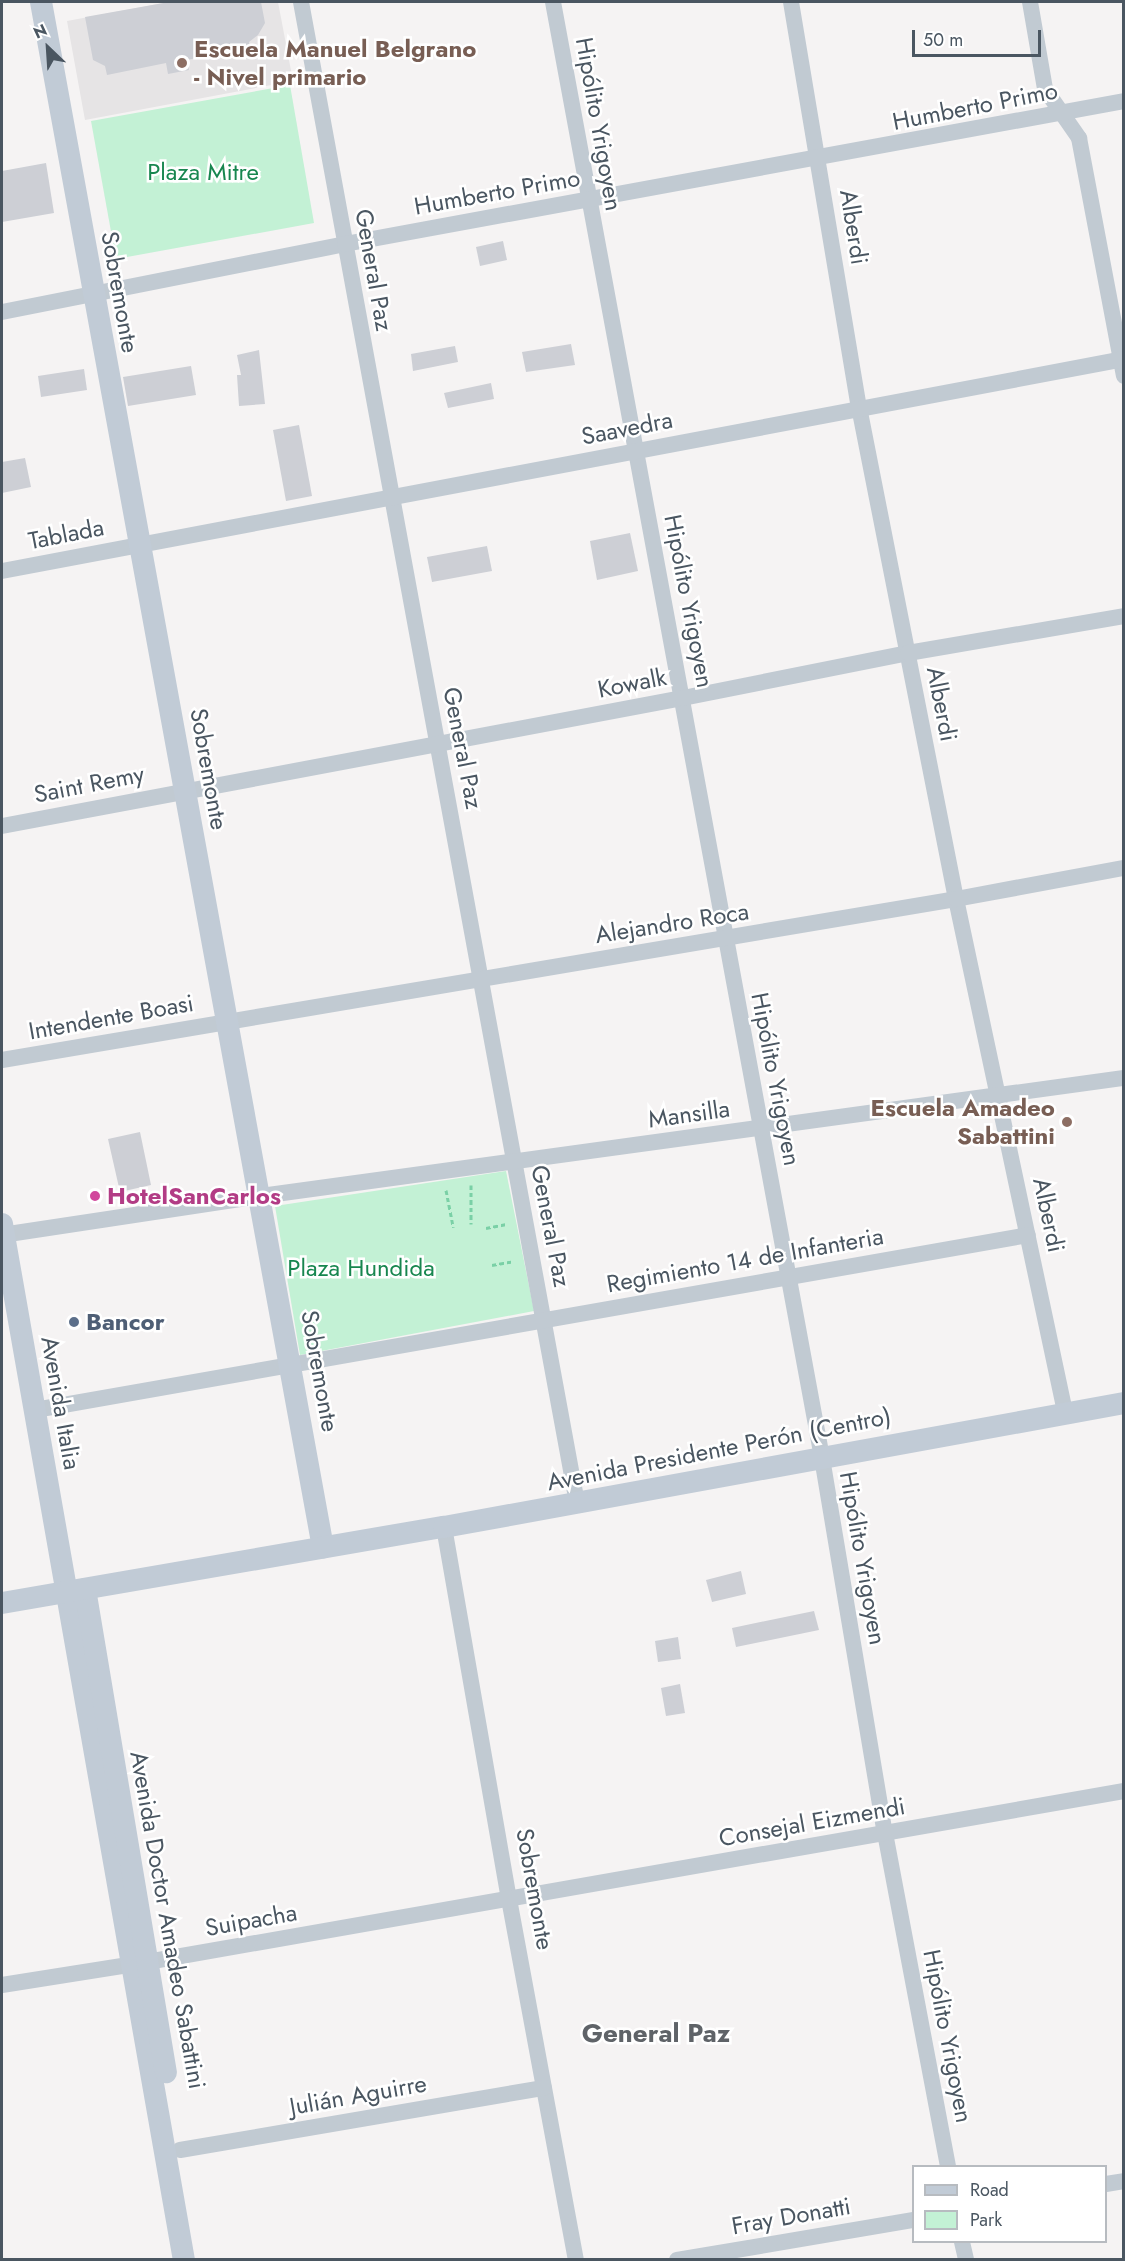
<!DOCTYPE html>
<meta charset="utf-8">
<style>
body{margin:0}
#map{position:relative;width:1125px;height:2261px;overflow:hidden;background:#f5f3f3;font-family:Jost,sans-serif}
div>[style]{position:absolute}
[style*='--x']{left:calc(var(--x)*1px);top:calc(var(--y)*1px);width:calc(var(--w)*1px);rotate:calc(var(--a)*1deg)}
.education>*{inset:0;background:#e6e4e5}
.green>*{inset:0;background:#c3f1d5}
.building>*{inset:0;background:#cdcfd5}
.path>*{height:3px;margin-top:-1.5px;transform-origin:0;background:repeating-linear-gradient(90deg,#7ad0a6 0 4.5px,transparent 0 7.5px)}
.street>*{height:16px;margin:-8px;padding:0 8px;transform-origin:8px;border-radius:8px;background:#c1cad2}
.secondary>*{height:22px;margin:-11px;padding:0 11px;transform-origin:11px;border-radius:11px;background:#c1cbd6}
.dots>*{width:16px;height:16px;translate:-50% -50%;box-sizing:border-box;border:3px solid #fff;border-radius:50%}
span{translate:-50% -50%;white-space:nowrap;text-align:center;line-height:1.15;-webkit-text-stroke:5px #fff;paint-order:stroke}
.education-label{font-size:24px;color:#785e54;font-weight:700}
.left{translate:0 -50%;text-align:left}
.right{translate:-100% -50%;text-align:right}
.street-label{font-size:24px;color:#4a5661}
.park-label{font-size:24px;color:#17864f}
.hotel-label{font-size:24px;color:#b23c85;font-weight:700}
.service-label{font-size:24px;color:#4e5e75;font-weight:700}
.neighbourhood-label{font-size:26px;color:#5f6368;font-weight:700}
.frame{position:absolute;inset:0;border:3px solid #4a5661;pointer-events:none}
.legend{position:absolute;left:912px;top:2165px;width:195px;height:78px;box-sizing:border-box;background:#fff;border:2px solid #b7bbc0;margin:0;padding:8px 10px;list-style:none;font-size:18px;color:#4a5661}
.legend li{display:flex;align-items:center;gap:12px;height:30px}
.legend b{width:30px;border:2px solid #b7bbc0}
.north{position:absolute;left:18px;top:18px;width:60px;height:60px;-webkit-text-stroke:4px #fff;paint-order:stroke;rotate:335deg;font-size:16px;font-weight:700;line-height:24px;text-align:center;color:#4a5661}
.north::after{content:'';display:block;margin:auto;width:21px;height:27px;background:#4a5661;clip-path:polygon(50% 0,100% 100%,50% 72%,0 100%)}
.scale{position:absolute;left:912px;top:30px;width:129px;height:27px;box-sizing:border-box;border:3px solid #4a5661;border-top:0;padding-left:8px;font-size:18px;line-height:21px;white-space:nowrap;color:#4a5661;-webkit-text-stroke:4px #fff;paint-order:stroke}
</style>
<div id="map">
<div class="education">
<i style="clip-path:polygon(169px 2px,278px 2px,293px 81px,85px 120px,67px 21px)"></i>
</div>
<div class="green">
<i style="clip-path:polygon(290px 85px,314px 223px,116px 259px,91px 121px)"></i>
<i style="clip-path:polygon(506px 1171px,534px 1311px,300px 1355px,275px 1206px)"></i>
</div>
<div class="building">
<i style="clip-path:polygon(169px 2px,261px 2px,265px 23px,258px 35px,249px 42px,250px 47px,187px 60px,189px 70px,168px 74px,166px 63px,107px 75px,105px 66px,93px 60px,85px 17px)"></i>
<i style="clip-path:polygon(46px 163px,54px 213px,2px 222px,2px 171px)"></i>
<i style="clip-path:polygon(503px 241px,507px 260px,480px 266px,476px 247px)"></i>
<i style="clip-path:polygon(571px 344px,575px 365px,526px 372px,522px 352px)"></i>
<i style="clip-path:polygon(455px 346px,458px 362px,413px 371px,411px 354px)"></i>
<i style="clip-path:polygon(259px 350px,265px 404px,239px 406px,237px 375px,241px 375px,237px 355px)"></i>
<i style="clip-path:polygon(191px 366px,196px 395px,128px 406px,123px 377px)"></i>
<i style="clip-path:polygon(84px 369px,87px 390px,41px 397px,38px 376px)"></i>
<i style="clip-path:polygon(491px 383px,494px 399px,448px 408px,444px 393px)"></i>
<i style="clip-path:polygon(299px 425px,312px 496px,286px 501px,273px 430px)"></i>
<i style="clip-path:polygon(25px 458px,31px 487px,2px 493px,2px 462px)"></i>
<i style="clip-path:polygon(630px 533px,638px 571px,597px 580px,590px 541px)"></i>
<i style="clip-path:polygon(487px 546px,492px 571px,432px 582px,427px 557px)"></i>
<i style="clip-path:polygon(140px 1132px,151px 1185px,120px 1192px,108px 1139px)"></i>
<i style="clip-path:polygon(741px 1571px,746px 1594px,712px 1602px,706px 1580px)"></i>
<i style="clip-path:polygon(814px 1611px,819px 1630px,736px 1647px,732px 1628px)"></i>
<i style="clip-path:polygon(678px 1637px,681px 1659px,658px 1662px,655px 1641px)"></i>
<i style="clip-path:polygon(680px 1684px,685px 1713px,666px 1716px,661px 1688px)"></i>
</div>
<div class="path">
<i style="--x:471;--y:1185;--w:39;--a:90"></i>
<i style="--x:446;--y:1190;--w:38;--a:79"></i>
<i style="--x:486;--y:1228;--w:21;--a:-11"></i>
<i style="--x:492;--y:1265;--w:22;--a:-10"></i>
</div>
<div class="street">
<i style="--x:301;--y:2;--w:1526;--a:79.58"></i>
<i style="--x:553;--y:2;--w:1481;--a:79.53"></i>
<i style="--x:822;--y:1458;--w:380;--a:80.5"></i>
<i style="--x:885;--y:1833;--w:339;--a:79.3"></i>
<i style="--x:791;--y:2;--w:411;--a:80.5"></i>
<i style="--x:859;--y:407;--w:501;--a:78.85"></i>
<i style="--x:956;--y:899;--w:524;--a:78"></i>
<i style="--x:1030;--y:2;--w:88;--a:80.2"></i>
<i style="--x:1045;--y:89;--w:60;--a:55.2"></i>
<i style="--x:1079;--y:138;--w:242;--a:79.3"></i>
<i style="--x:2;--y:312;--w:350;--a:-11.2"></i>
<i style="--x:345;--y:244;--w:792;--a:-10.4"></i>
<i style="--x:2;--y:571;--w:1142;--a:-10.7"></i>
<i style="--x:2;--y:826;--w:693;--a:-10.65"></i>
<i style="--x:683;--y:698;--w:229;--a:-11.3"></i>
<i style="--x:908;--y:653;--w:219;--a:-9.7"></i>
<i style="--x:2;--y:1060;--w:967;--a:-9.58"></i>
<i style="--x:956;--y:899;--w:171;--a:-10.5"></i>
<i style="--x:2;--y:1235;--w:262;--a:-8.6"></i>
<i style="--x:261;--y:1196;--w:871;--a:-7.79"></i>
<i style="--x:35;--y:1410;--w:1008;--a:-9.99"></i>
<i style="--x:444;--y:1527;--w:378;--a:80.1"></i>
<i style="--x:509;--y:1899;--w:367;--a:79.5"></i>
<i style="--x:2;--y:1985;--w:147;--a:-9"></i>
<i style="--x:147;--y:1962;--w:992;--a:-9.93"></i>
<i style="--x:180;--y:2150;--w:369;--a:-9.7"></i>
<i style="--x:1106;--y:2184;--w:18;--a:-9"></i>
<i style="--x:962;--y:2242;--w:18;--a:77"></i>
<i style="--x:677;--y:2260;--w:240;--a:-9.6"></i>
</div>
<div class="secondary">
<i style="--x:41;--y:2;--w:1571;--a:79.66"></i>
<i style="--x:2;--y:1224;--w:1052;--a:80.04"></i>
<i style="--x:85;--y:1589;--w:490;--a:80.5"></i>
<i style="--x:2;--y:1603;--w:448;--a:-9.8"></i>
<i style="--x:444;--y:1527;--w:691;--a:-10.33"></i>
</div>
<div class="dots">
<i style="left:182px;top:63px;background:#8d6e63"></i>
<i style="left:1067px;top:1122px;background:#8d6e63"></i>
<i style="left:95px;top:1196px;background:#d1479c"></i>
<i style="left:74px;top:1322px;background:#5c6f8a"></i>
</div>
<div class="education-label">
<span class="left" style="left:194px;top:63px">Escuela Manuel Belgrano<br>- Nivel primario</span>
<span class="right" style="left:1055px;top:1122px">Escuela Amadeo<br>Sabattini</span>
</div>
<div class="street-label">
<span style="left:975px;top:106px;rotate:-11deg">Humberto Primo</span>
<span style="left:599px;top:124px;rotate:80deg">Hipólito Yrigoyen</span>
<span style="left:497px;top:192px;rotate:-10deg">Humberto Primo</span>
<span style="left:854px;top:227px;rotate:81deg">Alberdi</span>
<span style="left:374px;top:270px;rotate:80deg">General Paz</span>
<span style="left:120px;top:292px;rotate:80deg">Sobremonte</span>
<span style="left:627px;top:428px;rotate:-11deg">Saavedra</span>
<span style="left:66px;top:534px;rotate:-11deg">Tablada</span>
<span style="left:689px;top:601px;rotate:79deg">Hipólito Yrigoyen</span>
<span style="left:632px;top:683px;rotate:-11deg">Kowalk</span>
<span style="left:942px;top:704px;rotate:79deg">Alberdi</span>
<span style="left:463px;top:748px;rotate:79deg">General Paz</span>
<span style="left:209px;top:769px;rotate:80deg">Sobremonte</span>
<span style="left:89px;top:784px;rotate:-11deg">Saint Remy</span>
<span style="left:672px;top:923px;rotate:-9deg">Alejandro Roca</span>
<span style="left:111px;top:1017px;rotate:-10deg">Intendente Boasi</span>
<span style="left:776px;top:1079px;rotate:79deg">Hipólito Yrigoyen</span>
<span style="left:689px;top:1114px;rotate:-8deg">Mansilla</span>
<span style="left:1049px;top:1215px;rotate:78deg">Alberdi</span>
<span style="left:551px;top:1226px;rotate:79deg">General Paz</span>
<span style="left:745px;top:1260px;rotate:-10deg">Regimiento 14 de Infanteria</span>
<span style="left:320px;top:1371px;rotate:80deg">Sobremonte</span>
<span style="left:61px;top:1403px;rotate:80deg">Avenida Italia</span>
<span style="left:719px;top:1449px;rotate:-11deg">Avenida Presidente Perón (Centro)</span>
<span style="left:863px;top:1558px;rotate:80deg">Hipólito Yrigoyen</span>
<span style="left:812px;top:1822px;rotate:-10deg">Consejal Eizmendi</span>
<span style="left:535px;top:1889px;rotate:80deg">Sobremonte</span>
<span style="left:168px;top:1920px;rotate:80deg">Avenida Doctor Amadeo Sabattini</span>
<span style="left:251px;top:1920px;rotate:-10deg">Suipacha</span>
<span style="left:948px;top:2036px;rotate:79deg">Hipólito Yrigoyen</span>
<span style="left:358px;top:2095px;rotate:-10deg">Julián Aguirre</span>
<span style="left:791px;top:2216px;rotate:-10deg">Fray Donatti</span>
</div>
<div class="park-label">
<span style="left:203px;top:172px">Plaza Mitre</span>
<span style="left:361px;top:1268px">Plaza Hundida</span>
</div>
<div class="hotel-label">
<span class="left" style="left:107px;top:1196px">HotelSanCarlos</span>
</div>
<div class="service-label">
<span class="left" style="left:86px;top:1322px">Bancor</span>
</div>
<div class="neighbourhood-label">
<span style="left:656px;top:2034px">General Paz</span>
</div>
<div class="frame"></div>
<ul class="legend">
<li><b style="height:8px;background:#c1cbd6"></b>Road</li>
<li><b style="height:16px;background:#c3f1d5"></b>Park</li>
</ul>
<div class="north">N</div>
<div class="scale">50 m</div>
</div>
